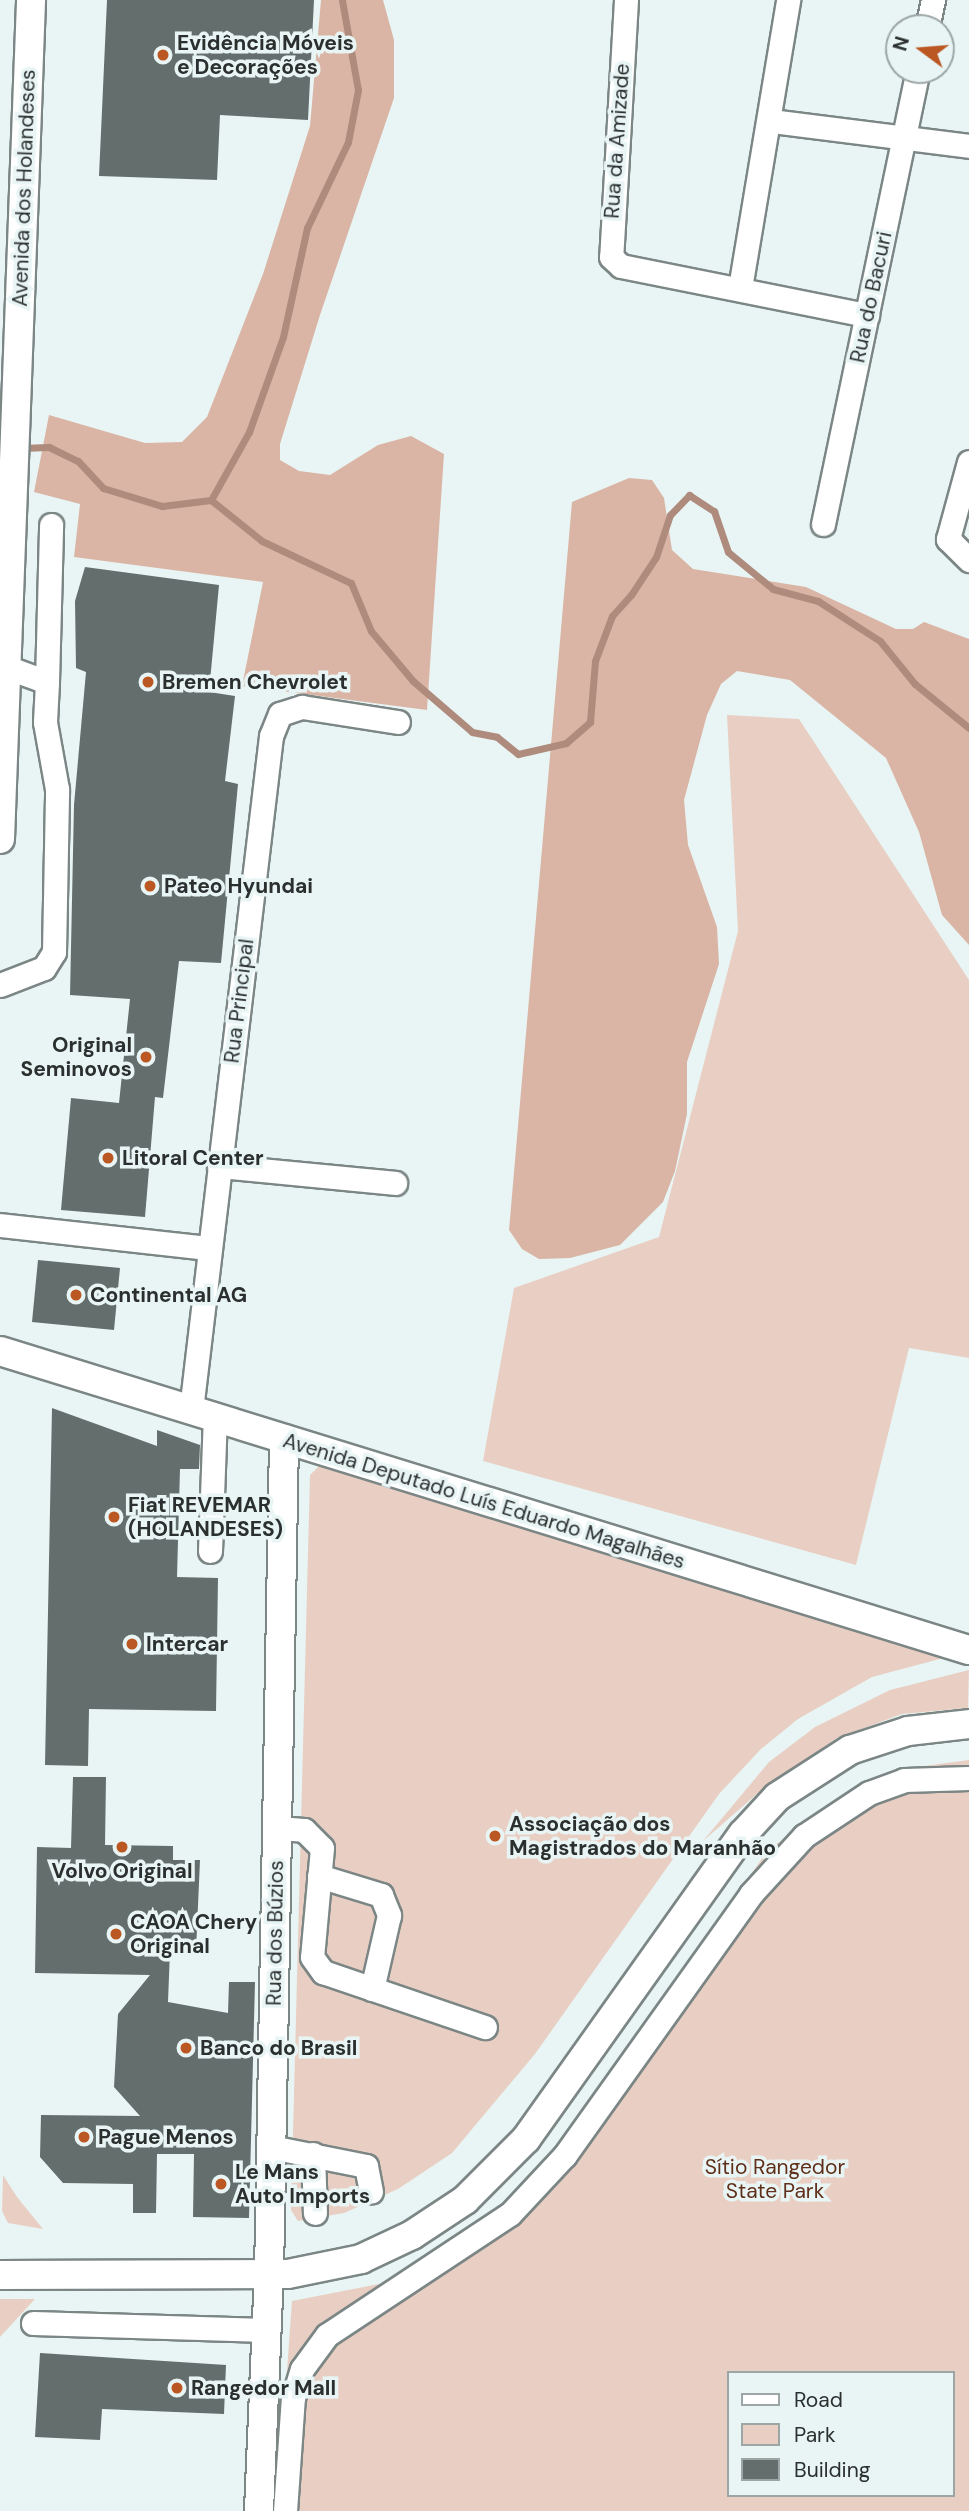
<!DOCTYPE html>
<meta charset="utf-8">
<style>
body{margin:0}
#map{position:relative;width:969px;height:2511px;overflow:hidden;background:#e8f5f4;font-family:"DM Sans",sans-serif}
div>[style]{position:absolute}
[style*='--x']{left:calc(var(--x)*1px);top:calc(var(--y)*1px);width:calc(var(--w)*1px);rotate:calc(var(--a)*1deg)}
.green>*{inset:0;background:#e9cfc3}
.forest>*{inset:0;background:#dab5a5}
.stream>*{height:7px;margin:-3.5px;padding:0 3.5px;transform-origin:3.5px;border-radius:3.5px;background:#ae8b7c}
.building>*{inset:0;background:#636e6d}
.roads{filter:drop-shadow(2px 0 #7b8685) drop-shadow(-2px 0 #7b8685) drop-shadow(0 2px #7b8685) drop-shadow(0 -2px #7b8685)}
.minor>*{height:23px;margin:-11.5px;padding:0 11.5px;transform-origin:11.5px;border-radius:11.5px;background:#fff}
.major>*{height:28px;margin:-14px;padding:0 14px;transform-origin:14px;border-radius:14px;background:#fff}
.dots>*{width:19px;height:19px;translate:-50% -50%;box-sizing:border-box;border:4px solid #e8f5f4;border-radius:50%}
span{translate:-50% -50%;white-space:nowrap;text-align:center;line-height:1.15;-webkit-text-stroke:7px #e8f5f4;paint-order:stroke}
.poi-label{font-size:21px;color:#2b302f;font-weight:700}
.left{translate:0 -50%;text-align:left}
.right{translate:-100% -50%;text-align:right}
.street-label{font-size:21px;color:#2b302f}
.park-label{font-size:21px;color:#602f19}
.legend{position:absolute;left:727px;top:2371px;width:228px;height:126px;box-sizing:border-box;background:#e8f5f4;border:2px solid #9ca6a5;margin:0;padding:9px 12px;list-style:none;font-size:21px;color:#2b302f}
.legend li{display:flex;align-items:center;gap:14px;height:35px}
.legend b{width:35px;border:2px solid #9ca6a5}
.north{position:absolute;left:885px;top:14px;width:70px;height:70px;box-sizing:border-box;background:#e8f5f4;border:2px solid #9ca6a5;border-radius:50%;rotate:286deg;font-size:19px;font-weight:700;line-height:28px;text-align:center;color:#2b302f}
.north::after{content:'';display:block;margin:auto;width:24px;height:32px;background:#bb5723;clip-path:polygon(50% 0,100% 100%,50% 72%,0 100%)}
</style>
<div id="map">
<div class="green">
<i style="clip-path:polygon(727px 715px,799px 719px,969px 980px,969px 1358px,909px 1348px,856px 1565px,483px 1461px,514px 1288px,659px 1237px,738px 931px)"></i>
<i style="clip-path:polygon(323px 1462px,951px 1656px,872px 1677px,798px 1719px,761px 1749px,719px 1794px,535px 2054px,452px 2153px,398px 2189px,344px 2213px,298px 2221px,291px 2210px,310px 1475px)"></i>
<i style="clip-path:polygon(969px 1670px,968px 1708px,902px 1714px,837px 1738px,758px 1793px,703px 1841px,769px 1762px,815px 1727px,890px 1690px)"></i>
<i style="clip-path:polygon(evenodd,969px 1760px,969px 2511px,277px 2511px,292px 2301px,394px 2281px,504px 2213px,541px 2173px,768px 1850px,860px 1785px,909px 1768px,969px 1760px,729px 2373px,953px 2373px,953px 2495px,729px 2495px,729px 2373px)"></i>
<i style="clip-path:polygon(3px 2175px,17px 2197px,43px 2229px,8px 2223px,2px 2211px)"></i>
<i style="clip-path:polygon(0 2299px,35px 2299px,0 2337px)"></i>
</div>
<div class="forest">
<i style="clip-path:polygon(321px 0,383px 0,394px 40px,394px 98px,320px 315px,280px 444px,280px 460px,299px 471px,330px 475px,378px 445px,411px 436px,444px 454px,427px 710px,242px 686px,263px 582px,74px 557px,80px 504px,34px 492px,49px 415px,145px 443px,182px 442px,207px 417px,263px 274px,310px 126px)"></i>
<i style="clip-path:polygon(629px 478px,652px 480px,664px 498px,672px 550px,693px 569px,806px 587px,896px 629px,913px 629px,924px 622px,969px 639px,969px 945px,942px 915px,919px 832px,886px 758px,790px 680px,737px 671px,721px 684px,707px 715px,684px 800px,688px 845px,717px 927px,719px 964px,687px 1062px,687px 1114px,675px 1171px,663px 1202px,620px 1245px,570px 1258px,539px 1259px,522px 1249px,509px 1230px,572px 502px)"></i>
</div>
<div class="stream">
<i style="--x:21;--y:448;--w:28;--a:-2"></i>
<i style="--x:49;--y:447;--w:32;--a:26"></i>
<i style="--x:78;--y:461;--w:37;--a:47"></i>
<i style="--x:103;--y:488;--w:62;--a:17"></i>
<i style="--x:162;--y:506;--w:49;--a:-7"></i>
<i style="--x:211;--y:500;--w:78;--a:-60.8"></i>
<i style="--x:249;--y:432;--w:101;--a:-70.3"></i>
<i style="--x:283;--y:337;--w:112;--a:-77.6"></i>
<i style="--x:307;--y:228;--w:95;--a:-64.5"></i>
<i style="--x:348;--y:142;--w:53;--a:-79.1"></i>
<i style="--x:358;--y:90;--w:91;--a:-100.1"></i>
<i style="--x:211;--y:500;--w:65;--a:38.8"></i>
<i style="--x:262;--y:541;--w:98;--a:25.3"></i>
<i style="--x:351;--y:583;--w:52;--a:67.4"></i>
<i style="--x:371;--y:631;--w:65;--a:50"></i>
<i style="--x:413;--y:681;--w:78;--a:40.8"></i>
<i style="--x:472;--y:732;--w:25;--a:11"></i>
<i style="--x:497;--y:737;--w:27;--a:39"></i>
<i style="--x:518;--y:754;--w:49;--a:-12.9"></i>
<i style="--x:566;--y:743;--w:32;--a:-41"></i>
<i style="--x:590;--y:722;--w:61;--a:-85.3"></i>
<i style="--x:595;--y:661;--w:48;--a:-69.3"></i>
<i style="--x:612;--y:616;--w:28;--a:-48"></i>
<i style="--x:631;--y:595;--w:45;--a:-56.7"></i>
<i style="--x:656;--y:557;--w:44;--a:-71.6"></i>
<i style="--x:670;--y:515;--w:28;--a:-46"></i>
<i style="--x:689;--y:495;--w:30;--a:33"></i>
<i style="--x:714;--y:511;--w:43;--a:71.1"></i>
<i style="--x:728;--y:552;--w:58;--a:39.4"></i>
<i style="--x:773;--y:589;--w:47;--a:14.9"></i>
<i style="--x:818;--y:601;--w:74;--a:32.8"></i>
<i style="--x:880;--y:641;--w:55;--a:50.9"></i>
<i style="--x:915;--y:684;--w:70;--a:39.2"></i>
</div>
<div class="building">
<i style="clip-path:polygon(107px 0,314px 0,308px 120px,220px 115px,217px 180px,99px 176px)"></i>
<i style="clip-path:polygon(85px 567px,219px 585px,209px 692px,235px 696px,225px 781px,238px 784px,221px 963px,179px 961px,163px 1098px,155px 1097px,145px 1217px,61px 1210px,71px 1098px,119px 1103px,130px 999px,70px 995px,74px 805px,86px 672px,76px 668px,75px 601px)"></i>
<i style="clip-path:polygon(38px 1260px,120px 1268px,114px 1330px,32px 1322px)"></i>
<i style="clip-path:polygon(52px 1408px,157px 1446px,157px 1430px,200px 1445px,199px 1469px,180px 1469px,177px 1577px,218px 1578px,216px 1711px,89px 1709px,88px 1766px,45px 1765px)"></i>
<i style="clip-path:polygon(73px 1777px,106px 1777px,105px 1845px,173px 1846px,173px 1860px,200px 1860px,196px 1951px,170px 1951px,168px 2002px,228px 2013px,229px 1982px,255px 1982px,249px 2218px,193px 2217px,194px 2154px,157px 2154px,156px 2213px,133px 2213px,133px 2184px,63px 2183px,40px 2157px,41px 2115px,140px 2116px,114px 2087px,118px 2014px,150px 1975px,35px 1973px,37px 1847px,71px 1848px)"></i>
<i style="clip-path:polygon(40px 2353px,226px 2365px,224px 2414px,102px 2409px,100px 2440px,35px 2437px)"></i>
</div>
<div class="roads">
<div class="minor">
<i style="--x:626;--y:0;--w:257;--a:93.3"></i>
<i style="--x:611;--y:257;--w:13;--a:42"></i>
<i style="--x:621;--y:266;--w:251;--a:11.3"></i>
<i style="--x:927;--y:28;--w:29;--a:-78"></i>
<i style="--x:772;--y:121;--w:199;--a:7.2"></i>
<i style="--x:740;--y:288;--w:292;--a:-80.5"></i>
<i style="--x:969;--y:462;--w:80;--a:105.3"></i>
<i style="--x:948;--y:539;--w:30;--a:45"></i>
<i style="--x:823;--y:524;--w:464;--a:-78.2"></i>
<i style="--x:47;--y:682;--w:157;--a:-88.5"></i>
<i style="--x:0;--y:985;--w:47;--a:-21.1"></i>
<i style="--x:44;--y:968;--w:19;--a:-58"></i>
<i style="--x:54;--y:952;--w:163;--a:-88.9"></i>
<i style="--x:57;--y:789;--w:68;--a:-100.2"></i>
<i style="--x:45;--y:722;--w:40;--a:-87.1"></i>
<i style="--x:47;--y:682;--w:44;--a:-159.9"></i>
<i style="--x:219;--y:1166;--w:177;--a:5.5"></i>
<i style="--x:0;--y:1225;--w:209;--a:6.3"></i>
<i style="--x:191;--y:1410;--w:679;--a:-83.23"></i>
<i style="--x:271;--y:736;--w:24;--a:-68"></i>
<i style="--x:280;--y:714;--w:23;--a:-18"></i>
<i style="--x:302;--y:707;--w:97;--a:8.9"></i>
<i style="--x:210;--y:1551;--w:134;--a:-87.9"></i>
<i style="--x:277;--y:1828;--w:27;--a:4"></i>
<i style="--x:304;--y:1830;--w:25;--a:45"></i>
<i style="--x:322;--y:1848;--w:109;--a:95.2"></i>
<i style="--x:312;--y:1957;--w:19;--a:54"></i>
<i style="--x:323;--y:1972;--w:171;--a:18.8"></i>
<i style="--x:319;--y:1876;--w:65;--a:17"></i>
<i style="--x:381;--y:1895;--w:22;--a:68"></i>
<i style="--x:389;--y:1915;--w:76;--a:102.9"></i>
<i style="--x:271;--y:2147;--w:97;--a:11.3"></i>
<i style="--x:366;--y:2166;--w:26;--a:79"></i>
<i style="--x:313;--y:2154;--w:59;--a:88.1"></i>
<i style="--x:33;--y:2323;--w:233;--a:1.7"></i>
<i style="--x:285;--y:2511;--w:113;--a:-86"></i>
<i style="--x:293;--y:2398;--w:30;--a:-73"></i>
<i style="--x:302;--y:2369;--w:42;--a:-53.7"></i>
<i style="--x:327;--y:2335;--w:219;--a:-33.5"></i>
<i style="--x:510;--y:2214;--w:81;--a:-47"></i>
<i style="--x:565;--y:2155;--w:320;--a:-54.5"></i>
<i style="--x:751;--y:1894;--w:79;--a:-47.6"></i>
<i style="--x:804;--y:1836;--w:78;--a:-33.5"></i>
<i style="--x:869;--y:1793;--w:37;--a:-20"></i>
<i style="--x:904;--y:1780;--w:65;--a:-1.8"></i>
</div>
<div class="major">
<i style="--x:0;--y:839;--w:840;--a:-87.88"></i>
<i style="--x:0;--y:1351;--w:1014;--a:17.15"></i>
<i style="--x:0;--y:2275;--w:288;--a:-0.2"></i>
<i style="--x:288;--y:2274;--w:75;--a:-11.6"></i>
<i style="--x:361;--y:2259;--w:56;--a:-25.2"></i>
<i style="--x:412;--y:2235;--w:64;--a:-33.4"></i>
<i style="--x:465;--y:2200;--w:86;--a:-45"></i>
<i style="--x:526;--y:2139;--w:374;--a:-54.6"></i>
<i style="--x:743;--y:1834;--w:50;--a:-47.4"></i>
<i style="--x:777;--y:1797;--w:87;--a:-32.8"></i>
<i style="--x:850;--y:1750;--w:61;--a:-18.1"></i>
<i style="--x:908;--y:1731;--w:61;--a:-6.5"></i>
<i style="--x:259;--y:2511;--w:236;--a:-87.6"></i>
<i style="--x:269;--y:2275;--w:836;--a:-88.97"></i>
</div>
</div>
<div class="dots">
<i style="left:163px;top:55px;background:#bb5723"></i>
<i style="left:148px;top:682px;background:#bb5723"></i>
<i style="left:150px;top:886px;background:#bb5723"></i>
<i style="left:146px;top:1057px;background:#bb5723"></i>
<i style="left:108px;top:1158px;background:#bb5723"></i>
<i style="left:76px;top:1295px;background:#bb5723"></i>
<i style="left:114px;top:1517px;background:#bb5723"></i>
<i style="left:132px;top:1644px;background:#bb5723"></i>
<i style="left:495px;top:1836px;background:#bb5723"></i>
<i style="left:122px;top:1847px;background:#bb5723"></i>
<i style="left:116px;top:1934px;background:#bb5723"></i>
<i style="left:186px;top:2048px;background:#bb5723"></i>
<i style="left:84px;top:2137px;background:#bb5723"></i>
<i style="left:221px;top:2184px;background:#bb5723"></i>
<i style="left:177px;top:2388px;background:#bb5723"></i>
</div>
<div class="poi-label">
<span class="left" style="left:177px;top:55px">Evidência Móveis<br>e Decorações</span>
<span class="left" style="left:162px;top:682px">Bremen Chevrolet</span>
<span class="left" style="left:164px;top:886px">Pateo Hyundai</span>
<span class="right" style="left:132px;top:1057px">Original<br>Seminovos</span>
<span class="left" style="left:122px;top:1158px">Litoral Center</span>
<span class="left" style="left:90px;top:1295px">Continental AG</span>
<span class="left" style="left:128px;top:1517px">Fiat REVEMAR<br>(HOLANDESES)</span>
<span class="left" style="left:146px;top:1644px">Intercar</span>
<span class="left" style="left:509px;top:1836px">Associação dos<br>Magistrados do Maranhão</span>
<span style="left:122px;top:1871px">Volvo Original</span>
<span class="left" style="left:130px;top:1934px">CAOA Chery<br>Original</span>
<span class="left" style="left:200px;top:2048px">Banco do Brasil</span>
<span class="left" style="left:98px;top:2137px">Pague Menos</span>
<span class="left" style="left:235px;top:2184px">Le Mans<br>Auto Imports</span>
<span class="left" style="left:191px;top:2388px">Rangedor Mall</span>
</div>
<div class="street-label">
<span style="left:617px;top:141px;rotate:-86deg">Rua da Amizade</span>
<span style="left:24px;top:188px;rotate:-88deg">Avenida dos Holandeses</span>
<span style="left:871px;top:297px;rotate:-78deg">Rua do Bacuri</span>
<span style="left:239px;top:1001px;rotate:-83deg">Rua Principal</span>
<span style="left:484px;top:1501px;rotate:17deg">Avenida Deputado Luís Eduardo Magalhães</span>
<span style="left:275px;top:1933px;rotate:-89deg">Rua dos Búzios</span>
</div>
<div class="park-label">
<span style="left:775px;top:2179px">Sítio Rangedor<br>State Park</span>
</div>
<ul class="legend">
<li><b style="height:9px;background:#fff"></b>Road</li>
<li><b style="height:19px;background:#e9cfc3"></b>Park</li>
<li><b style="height:19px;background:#636e6d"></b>Building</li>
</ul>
<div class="north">N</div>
</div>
